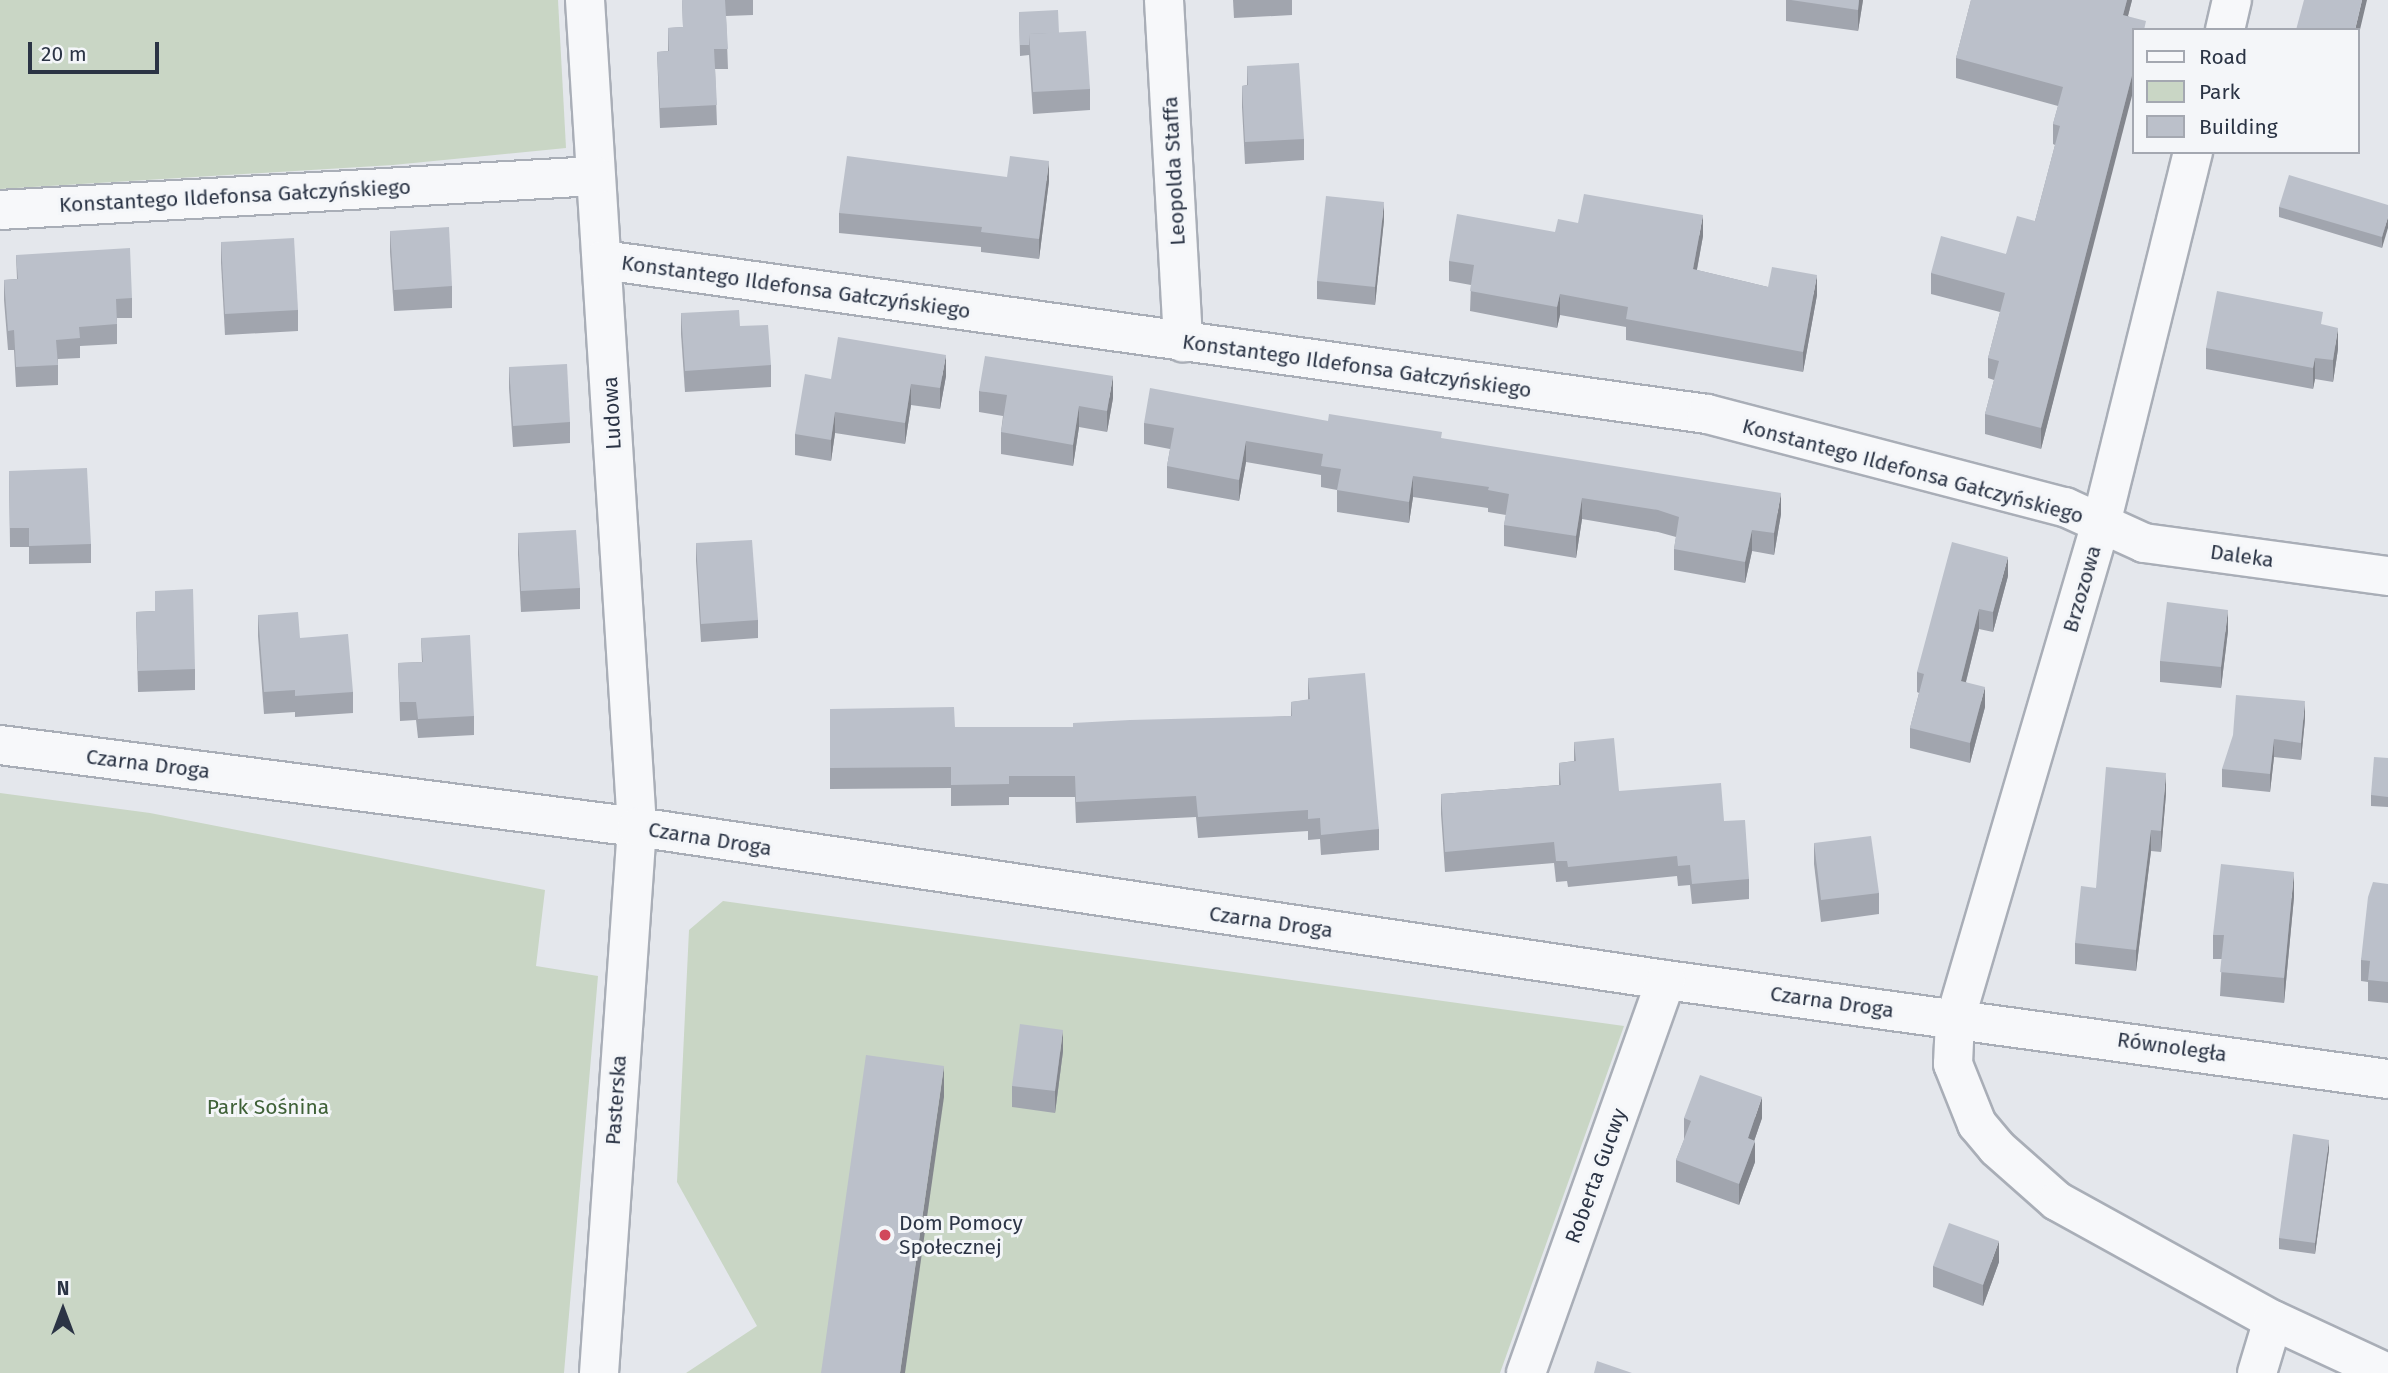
<!DOCTYPE html>
<meta charset="utf-8">
<style>
body{margin:0}
#map{position:relative;width:2388px;height:1373px;overflow:hidden;background:#e4e7ec;font-family:"Fira Sans",sans-serif}
div>[style]{position:absolute}
[style*='--x']{left:calc(var(--x)*1px);top:calc(var(--y)*1px);width:calc(var(--w)*1px);rotate:calc(var(--a)*1deg)}
.green>*{inset:0;background:#c9d6c5}
.roads{filter:drop-shadow(2px 0 #a9aeb7) drop-shadow(-2px 0 #a9aeb7) drop-shadow(0 2px #a9aeb7) drop-shadow(0 -2px #a9aeb7)}
.street>*{height:38px;margin:-19px;padding:0 19px;transform-origin:19px;border-radius:19px;background:#f7f8fa}
.wall>*{inset:0;background:#a1a5ae}
.shaded-wall>*{inset:0;background:#83868d}
.building>*{inset:0;background:#bbc0ca}
.dots>*{width:19px;height:19px;translate:-50% -50%;box-sizing:border-box;border:4px solid #f4f6f9;border-radius:50%}
span{translate:-50% -50%;white-space:nowrap;text-align:center;line-height:1.15;-webkit-text-stroke:6px #f4f6f9;paint-order:stroke}
.street-label{font-size:21px;color:#2b3445}
.park-label{font-size:21px;color:#3f6138}
.poi-label{font-size:21px;color:#2b3445}
.left{translate:0 -50%;text-align:left}
.legend{position:absolute;left:2132px;top:28px;width:228px;height:126px;box-sizing:border-box;background:#f4f6f9;border:2px solid #a4a8b1;margin:0;padding:9px 12px;list-style:none;font-size:21px;color:#2b3445}
.legend li{display:flex;align-items:center;gap:14px;height:35px}
.legend b{width:35px;border:2px solid #a4a8b1}
.north{position:absolute;left:28px;top:1275px;width:70px;height:70px;-webkit-text-stroke:5px #f4f6f9;paint-order:stroke;rotate:0deg;font-size:19px;font-weight:700;line-height:28px;text-align:center;color:#2b3445}
.north::after{content:'';display:block;margin:auto;width:24px;height:32px;background:#2b3445;clip-path:polygon(50% 0,100% 100%,50% 72%,0 100%)}
.scale{position:absolute;left:28px;top:42px;width:131px;height:32px;box-sizing:border-box;border:4px solid #2b3445;border-top:0;padding-left:9px;font-size:21px;line-height:24px;white-space:nowrap;color:#2b3445;-webkit-text-stroke:5px #f4f6f9;paint-order:stroke}
</style>
<div id="map">
<div class="green">
<i style="clip-path:polygon(0 0,558px 0,566px 148px,393px 165px,0 189px)"></i>
<i style="clip-path:polygon(0 793px,150px 813px,545px 890px,536px 966px,598px 976px,564px 1373px,0 1373px)"></i>
<i style="clip-path:polygon(723px 901px,1624px 1026px,1500px 1373px,686px 1373px,757px 1326px,677px 1182px,689px 930px)"></i>
</div>
<div class="roads">
<div class="street">
<i style="--x:585;--y:0;--w:829;--a:86.4"></i>
<i style="--x:637;--y:827;--w:547;--a:93.98"></i>
<i style="--x:1164;--y:0;--w:343;--a:86.8"></i>
<i style="--x:2225;--y:30;--w:31;--a:-77"></i>
<i style="--x:2193;--y:152;--w:382;--a:103.9"></i>
<i style="--x:2101;--y:523;--w:518;--a:106.37"></i>
<i style="--x:1955;--y:1020;--w:44;--a:92.6"></i>
<i style="--x:1953;--y:1064;--w:65;--a:68.2"></i>
<i style="--x:1977;--y:1124;--w:31;--a:50"></i>
<i style="--x:1997;--y:1148;--w:80;--a:41.5"></i>
<i style="--x:2057;--y:1201;--w:247;--a:28.9"></i>
<i style="--x:2273;--y:1320;--w:126;--a:24.9"></i>
<i style="--x:0;--y:210;--w:596;--a:-3.27"></i>
<i style="--x:603;--y:260;--w:1115;--a:7.94"></i>
<i style="--x:1707;--y:414;--w:370;--a:14.6"></i>
<i style="--x:2065;--y:507;--w:87;--a:24.5"></i>
<i style="--x:2144;--y:543;--w:246;--a:7.7"></i>
<i style="--x:0;--y:745;--w:642;--a:7.34"></i>
<i style="--x:637;--y:827;--w:1040;--a:8.46"></i>
<i style="--x:1666;--y:980;--w:729;--a:7.81"></i>
<i style="--x:1526;--y:1373;--w:417;--a:-70.4"></i>
<i style="--x:2257;--y:1373;--w:55;--a:-73.2"></i>
</div>
</div>
<div class="wall">
<i style="clip-path:polygon(682px 0,753px 0,753px 15px,726px 16px,728px 69px,715px 69px,717px 125px,660px 128px,657px 52px,668px 51px,668px 28px,683px 27px)"></i>
<i style="clip-path:polygon(1233px 0,1292px 0,1292px 15px,1234px 18px)"></i>
<i style="clip-path:polygon(1786px 0,1863px 0,1858px 31px,1786px 21px)"></i>
<i style="clip-path:polygon(1971px 0,2132px 0,2128px 16px,2146px 30px,2041px 449px,1985px 434px,1985px 414px,1994px 380px,1988px 378px,1988px 358px,2000px 312px,1931px 294px,1931px 273px,2006px 254px,2035px 221px,2055px 145px,2053px 144px,2053px 124px,2058px 106px,1956px 78px,1956px 58px)"></i>
<i style="clip-path:polygon(1019px 12px,1059px 33px,1090px 89px,1090px 110px,1033px 114px,1029px 55px,1020px 56px)"></i>
<i style="clip-path:polygon(1247px 66px,1304px 139px,1304px 160px,1245px 164px,1242px 107px,1242px 86px,1247px 85px)"></i>
<i style="clip-path:polygon(1007px 177px,1049px 181px,1039px 259px,981px 252px,981px 247px,839px 233px,839px 213px)"></i>
<i style="clip-path:polygon(2388px 205px,2382px 248px,2279px 217px,2279px 207px)"></i>
<i style="clip-path:polygon(1384px 220px,1375px 305px,1317px 299px,1317px 281px)"></i>
<i style="clip-path:polygon(1578px 223px,1703px 236px,1697px 270px,1768px 287px,1817px 295px,1803px 372px,1626px 340px,1626px 327px,1560px 315px,1557px 328px,1470px 311px,1471px 285px,1449px 281px,1449px 261px,1555px 232px)"></i>
<i style="clip-path:polygon(390px 231px,452px 286px,452px 308px,394px 311px,390px 252px)"></i>
<i style="clip-path:polygon(221px 242px,298px 310px,298px 331px,225px 335px,221px 263px)"></i>
<i style="clip-path:polygon(16px 255px,132px 298px,132px 318px,117px 318px,117px 344px,80px 346px,80px 358px,58px 359px,58px 385px,16px 387px,14px 350px,8px 350px,4px 300px,4px 280px,17px 279px)"></i>
<i style="clip-path:polygon(681px 313px,740px 326px,771px 365px,771px 387px,685px 392px,681px 334px)"></i>
<i style="clip-path:polygon(2323px 325px,2338px 349px,2333px 382px,2315px 379px,2313px 389px,2206px 369px,2206px 348px)"></i>
<i style="clip-path:polygon(509px 367px,570px 422px,570px 443px,513px 447px,509px 388px)"></i>
<i style="clip-path:polygon(946px 376px,940px 409px,911px 405px,905px 444px,835px 433px,831px 461px,795px 455px,795px 434px,831px 379px)"></i>
<i style="clip-path:polygon(979px 391px,1113px 398px,1107px 432px,1079px 427px,1073px 466px,1001px 454px,1001px 432px,1003px 416px,979px 412px)"></i>
<i style="clip-path:polygon(1328px 421px,1442px 439px,1781px 514px,1774px 555px,1752px 551px,1745px 583px,1674px 570px,1674px 549px,1676px 537px,1658px 532px,1582px 519px,1576px 558px,1504px 546px,1504px 525px,1506px 515px,1488px 512px,1488px 508px,1413px 497px,1409px 523px,1337px 512px,1337px 490px,1321px 487px,1321px 475px,1246px 462px,1239px 501px,1167px 488px,1167px 466px,1170px 449px,1144px 444px,1144px 423px)"></i>
<i style="clip-path:polygon(9px 471px,91px 544px,91px 563px,29px 564px,29px 547px,10px 547px)"></i>
<i style="clip-path:polygon(518px 533px,580px 588px,580px 609px,521px 612px,518px 555px)"></i>
<i style="clip-path:polygon(696px 543px,758px 620px,758px 638px,701px 642px,696px 561px)"></i>
<i style="clip-path:polygon(2008px 576px,1993px 632px,1979px 629px,1966px 682px,1985px 707px,1970px 763px,1910px 748px,1910px 728px,1919px 693px,1917px 692px,1917px 672px)"></i>
<i style="clip-path:polygon(155px 611px,195px 669px,195px 690px,138px 692px,136px 612px)"></i>
<i style="clip-path:polygon(258px 615px,300px 638px,353px 692px,353px 713px,295px 717px,295px 712px,264px 714px,258px 636px)"></i>
<i style="clip-path:polygon(2228px 631px,2221px 688px,2160px 682px,2160px 661px)"></i>
<i style="clip-path:polygon(421px 638px,474px 716px,474px 735px,418px 738px,416px 720px,400px 721px,398px 663px,422px 662px)"></i>
<i style="clip-path:polygon(1308px 678px,1379px 829px,1379px 850px,1321px 855px,1320px 839px,1308px 840px,1308px 831px,1198px 838px,1196px 817px,1076px 823px,1075px 797px,1009px 797px,1009px 805px,951px 806px,951px 788px,830px 789px,830px 709px,955px 727px,1073px 727px,1291px 716px,1291px 702px,1308px 700px)"></i>
<i style="clip-path:polygon(2305px 719px,2301px 760px,2274px 757px,2270px 792px,2222px 787px,2222px 769px)"></i>
<i style="clip-path:polygon(1574px 742px,1619px 791px,1724px 821px,1749px 879px,1749px 899px,1692px 904px,1690px 885px,1678px 886px,1677px 876px,1568px 887px,1567px 881px,1556px 882px,1554px 863px,1445px 872px,1441px 814px,1441px 794px,1559px 785px,1559px 763px,1574px 761px)"></i>
<i style="clip-path:polygon(2388px 758px,2388px 807px,2371px 806px,2371px 795px)"></i>
<i style="clip-path:polygon(2166px 794px,2161px 852px,2151px 851px,2136px 971px,2075px 964px,2075px 943px,2096px 888px)"></i>
<i style="clip-path:polygon(1814px 843px,1879px 893px,1879px 914px,1821px 922px,1814px 864px)"></i>
<i style="clip-path:polygon(2388px 884px,2388px 1003px,2368px 1001px,2368px 982px,2361px 981px,2361px 960px)"></i>
<i style="clip-path:polygon(2294px 897px,2284px 1003px,2220px 996px,2222px 959px,2213px 959px,2213px 935px)"></i>
<i style="clip-path:polygon(1063px 1051px,1055px 1113px,1012px 1107px,1012px 1086px)"></i>
<i style="clip-path:polygon(1684px 1118px,1762px 1118px,1754px 1141px,1755px 1162px,1739px 1205px,1676px 1182px,1676px 1160px,1684px 1140px)"></i>
<i style="clip-path:polygon(2329px 1150px,2315px 1254px,2279px 1249px,2279px 1238px)"></i>
<i style="clip-path:polygon(1999px 1262px,1983px 1306px,1933px 1287px,1933px 1266px)"></i>
</div>
<div class="shaded-wall">
<i style="clip-path:polygon(1859px 0,1863px 0,1858px 31px,1858px 10px)"></i>
<i style="clip-path:polygon(2127px 0,2132px 0,2123px 35px,2123px 15px)"></i>
<i style="clip-path:polygon(2362px 0,2367px 0,2358px 38px,2358px 30px,2355px 30px)"></i>
<i style="clip-path:polygon(2134px 68px,2134px 88px,2041px 449px,2041px 428px)"></i>
<i style="clip-path:polygon(1049px 161px,1049px 181px,1039px 259px,1039px 239px)"></i>
<i style="clip-path:polygon(1384px 202px,1384px 220px,1375px 305px,1375px 287px)"></i>
<i style="clip-path:polygon(1703px 215px,1703px 236px,1693px 290px,1693px 269px)"></i>
<i style="clip-path:polygon(2388px 217px,2388px 228px,2382px 248px,2382px 237px)"></i>
<i style="clip-path:polygon(1817px 275px,1817px 295px,1803px 372px,1803px 352px)"></i>
<i style="clip-path:polygon(1560px 294px,1560px 315px,1557px 328px,1557px 307px)"></i>
<i style="clip-path:polygon(2338px 328px,2338px 349px,2333px 382px,2333px 360px)"></i>
<i style="clip-path:polygon(946px 355px,946px 376px,940px 409px,940px 388px)"></i>
<i style="clip-path:polygon(2315px 358px,2315px 379px,2313px 389px,2313px 368px)"></i>
<i style="clip-path:polygon(1113px 376px,1113px 398px,1107px 432px,1107px 411px)"></i>
<i style="clip-path:polygon(911px 384px,911px 405px,905px 444px,905px 423px)"></i>
<i style="clip-path:polygon(1079px 406px,1079px 427px,1073px 466px,1073px 445px)"></i>
<i style="clip-path:polygon(835px 412px,835px 433px,831px 461px,831px 440px)"></i>
<i style="clip-path:polygon(1246px 441px,1246px 462px,1239px 501px,1239px 480px)"></i>
<i style="clip-path:polygon(1413px 476px,1413px 497px,1409px 523px,1409px 502px)"></i>
<i style="clip-path:polygon(1781px 493px,1781px 514px,1774px 555px,1774px 533px)"></i>
<i style="clip-path:polygon(1582px 498px,1582px 519px,1576px 558px,1576px 536px)"></i>
<i style="clip-path:polygon(1752px 530px,1752px 551px,1745px 583px,1745px 562px)"></i>
<i style="clip-path:polygon(2008px 557px,2008px 576px,1993px 632px,1993px 612px)"></i>
<i style="clip-path:polygon(1979px 609px,1979px 629px,1961px 701px,1961px 681px)"></i>
<i style="clip-path:polygon(2228px 610px,2228px 631px,2221px 688px,2221px 667px)"></i>
<i style="clip-path:polygon(1985px 687px,1985px 707px,1970px 763px,1970px 743px)"></i>
<i style="clip-path:polygon(2305px 701px,2305px 719px,2301px 760px,2301px 743px)"></i>
<i style="clip-path:polygon(2274px 739px,2274px 757px,2270px 792px,2270px 774px)"></i>
<i style="clip-path:polygon(2166px 773px,2166px 794px,2161px 852px,2161px 831px)"></i>
<i style="clip-path:polygon(2151px 830px,2151px 851px,2136px 971px,2136px 950px)"></i>
<i style="clip-path:polygon(2294px 872px,2294px 897px,2284px 1003px,2284px 978px)"></i>
<i style="clip-path:polygon(1063px 1030px,1063px 1051px,1055px 1113px,1055px 1091px)"></i>
<i style="clip-path:polygon(944px 1066px,944px 1097px,905px 1373px,900px 1373px)"></i>
<i style="clip-path:polygon(1762px 1097px,1762px 1118px,1748px 1159px,1748px 1138px)"></i>
<i style="clip-path:polygon(2329px 1140px,2329px 1150px,2315px 1254px,2315px 1243px)"></i>
<i style="clip-path:polygon(1755px 1141px,1755px 1162px,1739px 1205px,1739px 1184px)"></i>
<i style="clip-path:polygon(1999px 1241px,1999px 1262px,1983px 1306px,1983px 1285px)"></i>
</div>
<div class="building">
<i style="clip-path:polygon(682px 0,725px 0,728px 49px,714px 49px,717px 105px,660px 108px,657px 52px,669px 51px,668px 28px,683px 27px)"></i>
<i style="clip-path:polygon(1791px 0,1859px 0,1858px 10px)"></i>
<i style="clip-path:polygon(1971px 0,2127px 0,2123px 15px,2146px 21px,2144px 30px,2134px 30px,2134px 68px,2041px 428px,1985px 414px,1999px 361px,1988px 358px,2005px 293px,1931px 273px,1941px 236px,2006px 254px,2017px 216px,2035px 221px,2060px 126px,2053px 124px,2063px 87px,1956px 58px)"></i>
<i style="clip-path:polygon(2304px 0,2362px 0,2355px 30px,2296px 30px)"></i>
<i style="clip-path:polygon(1058px 10px,1059px 33px,1029px 34px,1029px 45px,1020px 45px,1019px 12px)"></i>
<i style="clip-path:polygon(1086px 31px,1090px 89px,1033px 92px,1029px 34px)"></i>
<i style="clip-path:polygon(1299px 63px,1304px 139px,1245px 142px,1242px 86px,1248px 85px,1247px 66px)"></i>
<i style="clip-path:polygon(847px 156px,1007px 177px,1010px 156px,1049px 161px,1039px 239px,981px 232px,982px 227px,839px 213px)"></i>
<i style="clip-path:polygon(2289px 175px,2388px 205px,2388px 217px,2382px 237px,2279px 207px)"></i>
<i style="clip-path:polygon(1584px 194px,1703px 215px,1693px 269px,1768px 287px,1772px 267px,1817px 275px,1803px 352px,1626px 319px,1628px 307px,1560px 294px,1557px 307px,1470px 291px,1474px 265px,1449px 261px,1457px 214px,1555px 232px,1558px 219px,1578px 223px)"></i>
<i style="clip-path:polygon(1326px 196px,1384px 202px,1375px 287px,1317px 281px)"></i>
<i style="clip-path:polygon(449px 227px,452px 286px,394px 290px,390px 231px)"></i>
<i style="clip-path:polygon(294px 238px,298px 310px,225px 314px,221px 242px)"></i>
<i style="clip-path:polygon(130px 248px,132px 298px,116px 299px,117px 324px,79px 327px,80px 338px,56px 340px,58px 365px,16px 367px,14px 330px,8px 331px,4px 280px,18px 279px,16px 255px)"></i>
<i style="clip-path:polygon(2217px 291px,2323px 312px,2321px 324px,2338px 328px,2333px 360px,2315px 358px,2313px 368px,2206px 348px)"></i>
<i style="clip-path:polygon(739px 310px,740px 326px,768px 325px,771px 365px,685px 371px,681px 313px)"></i>
<i style="clip-path:polygon(838px 337px,946px 355px,940px 388px,911px 384px,905px 423px,835px 412px,831px 440px,795px 434px,805px 374px,831px 379px)"></i>
<i style="clip-path:polygon(985px 356px,1113px 376px,1107px 411px,1079px 406px,1073px 445px,1001px 432px,1007px 395px,979px 391px)"></i>
<i style="clip-path:polygon(567px 364px,570px 422px,513px 426px,509px 367px)"></i>
<i style="clip-path:polygon(1150px 388px,1328px 421px,1329px 414px,1385px 423px,1442px 432px,1441px 438px,1781px 493px,1774px 533px,1752px 530px,1745px 562px,1674px 549px,1679px 517px,1658px 510px,1582px 498px,1576px 536px,1504px 525px,1509px 494px,1488px 490px,1489px 487px,1413px 476px,1409px 502px,1337px 490px,1341px 469px,1321px 466px,1323px 454px,1246px 441px,1239px 480px,1167px 466px,1174px 428px,1144px 423px)"></i>
<i style="clip-path:polygon(87px 468px,91px 544px,29px 546px,29px 528px,10px 528px,9px 471px)"></i>
<i style="clip-path:polygon(576px 530px,580px 588px,521px 591px,518px 533px)"></i>
<i style="clip-path:polygon(752px 540px,758px 620px,701px 624px,696px 543px)"></i>
<i style="clip-path:polygon(1952px 542px,2008px 557px,1993px 612px,1979px 609px,1961px 681px,1985px 687px,1970px 743px,1910px 728px,1924px 674px,1917px 672px)"></i>
<i style="clip-path:polygon(193px 589px,195px 669px,138px 671px,136px 612px,155px 611px,155px 591px)"></i>
<i style="clip-path:polygon(2167px 602px,2228px 610px,2221px 667px,2160px 661px)"></i>
<i style="clip-path:polygon(298px 612px,300px 638px,348px 634px,353px 692px,295px 696px,295px 690px,264px 692px,258px 615px)"></i>
<i style="clip-path:polygon(470px 635px,474px 716px,418px 719px,416px 702px,400px 702px,398px 663px,423px 662px,421px 638px)"></i>
<i style="clip-path:polygon(1365px 673px,1379px 829px,1321px 835px,1320px 818px,1308px 819px,1308px 810px,1198px 817px,1196px 796px,1076px 802px,1075px 776px,1009px 776px,1009px 784px,951px 785px,951px 767px,830px 768px,830px 709px,954px 707px,955px 727px,1073px 727px,1073px 723px,1130px 720px,1292px 716px,1291px 702px,1310px 699px,1308px 678px)"></i>
<i style="clip-path:polygon(2236px 695px,2305px 701px,2301px 743px,2274px 739px,2270px 774px,2222px 769px,2233px 735px)"></i>
<i style="clip-path:polygon(1614px 738px,1619px 791px,1721px 783px,1724px 821px,1745px 820px,1749px 879px,1692px 884px,1690px 865px,1678px 866px,1677px 856px,1568px 867px,1567px 861px,1556px 861px,1554px 842px,1445px 852px,1441px 794px,1561px 785px,1559px 763px,1576px 761px,1574px 742px)"></i>
<i style="clip-path:polygon(2374px 757px,2388px 758px,2388px 797px,2371px 795px)"></i>
<i style="clip-path:polygon(2106px 767px,2166px 773px,2161px 831px,2151px 830px,2136px 950px,2075px 943px,2081px 886px,2096px 888px)"></i>
<i style="clip-path:polygon(1871px 836px,1879px 893px,1821px 900px,1814px 843px)"></i>
<i style="clip-path:polygon(2221px 864px,2294px 872px,2284px 978px,2220px 972px,2224px 935px,2213px 935px)"></i>
<i style="clip-path:polygon(2373px 882px,2388px 884px,2388px 982px,2368px 980px,2370px 961px,2361px 960px,2368px 897px)"></i>
<i style="clip-path:polygon(1020px 1024px,1063px 1030px,1055px 1091px,1012px 1086px)"></i>
<i style="clip-path:polygon(866px 1055px,944px 1066px,900px 1373px,821px 1373px)"></i>
<i style="clip-path:polygon(1700px 1075px,1762px 1097px,1748px 1138px,1755px 1141px,1739px 1184px,1676px 1160px,1691px 1121px,1684px 1118px)"></i>
<i style="clip-path:polygon(2293px 1134px,2329px 1140px,2315px 1243px,2279px 1238px)"></i>
<i style="clip-path:polygon(1949px 1223px,1999px 1241px,1983px 1285px,1933px 1266px)"></i>
<i style="clip-path:polygon(1597px 1361px,1632px 1373px,1594px 1373px)"></i>
</div>
<div class="dots">
<i style="left:885px;top:1235px;background:#d1495b"></i>
</div>
<div class="street-label">
<span style="left:1174px;top:171px;rotate:-93deg">Leopolda Staffa</span>
<span style="left:235px;top:196px;rotate:-3deg">Konstantego Ildefonsa Gałczyńskiego</span>
<span style="left:796px;top:287px;rotate:8deg">Konstantego Ildefonsa Gałczyńskiego</span>
<span style="left:1357px;top:366px;rotate:8deg">Konstantego Ildefonsa Gałczyńskiego</span>
<span style="left:612px;top:413px;rotate:-93deg">Ludowa</span>
<span style="left:1913px;top:471px;rotate:15deg">Konstantego Ildefonsa Gałczyńskiego</span>
<span style="left:2242px;top:556px;rotate:8deg">Daleka</span>
<span style="left:2082px;top:589px;rotate:-74deg">Brzozowa</span>
<span style="left:148px;top:764px;rotate:7deg">Czarna Droga</span>
<span style="left:710px;top:839px;rotate:9deg">Czarna Droga</span>
<span style="left:1271px;top:922px;rotate:8deg">Czarna Droga</span>
<span style="left:1832px;top:1002px;rotate:8deg">Czarna Droga</span>
<span style="left:2172px;top:1047px;rotate:8deg">Równoległa</span>
<span style="left:616px;top:1100px;rotate:-86deg">Pasterska</span>
<span style="left:1596px;top:1176px;rotate:-70deg">Roberta Gucwy</span>
</div>
<div class="park-label">
<span style="left:268px;top:1107px">Park Sośnina</span>
</div>
<div class="poi-label">
<span class="left" style="left:899px;top:1235px">Dom Pomocy<br>Społecznej</span>
</div>
<ul class="legend">
<li><b style="height:9px;background:#f7f8fa"></b>Road</li>
<li><b style="height:19px;background:#c9d6c5"></b>Park</li>
<li><b style="height:19px;background:#bbc0ca"></b>Building</li>
</ul>
<div class="north">N</div>
<div class="scale">20 m</div>
</div>
